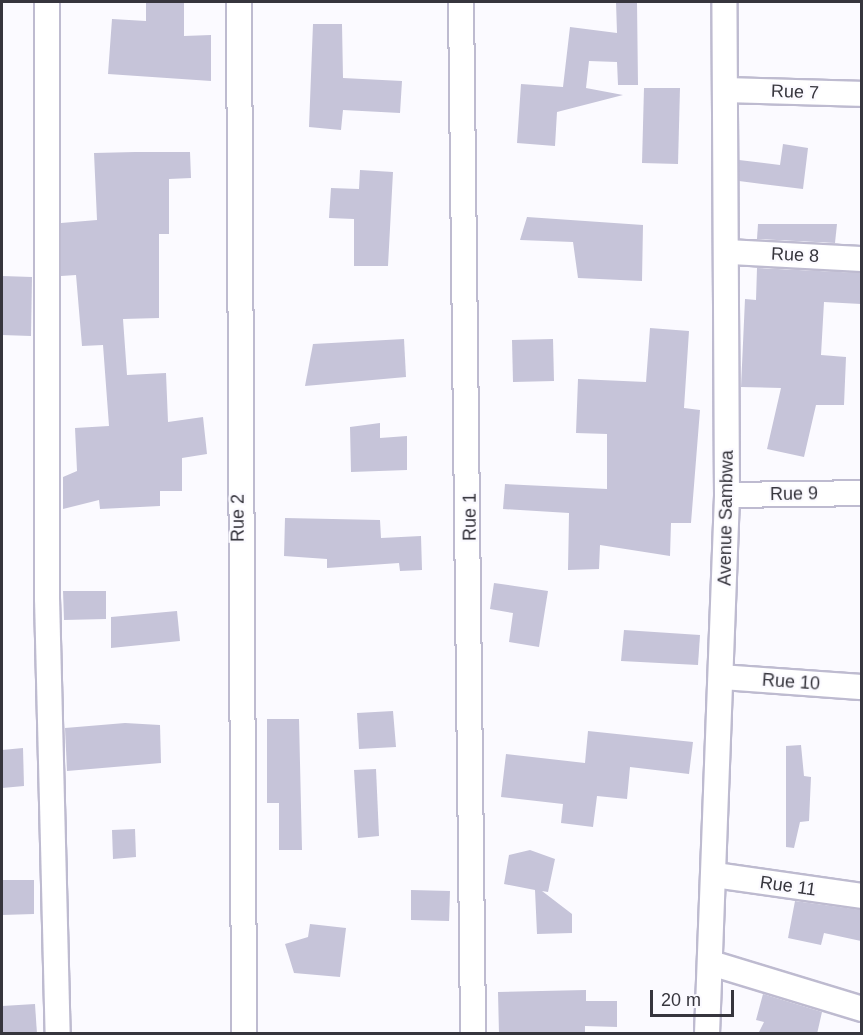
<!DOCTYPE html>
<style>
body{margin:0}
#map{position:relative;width:863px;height:1035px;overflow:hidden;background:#fbfaff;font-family:Helvetica,sans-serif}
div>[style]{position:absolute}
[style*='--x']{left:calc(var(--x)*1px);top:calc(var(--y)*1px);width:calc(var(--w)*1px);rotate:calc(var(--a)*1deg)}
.building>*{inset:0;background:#c6c4d9}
.roads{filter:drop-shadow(2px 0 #bebbd0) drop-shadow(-2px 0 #bebbd0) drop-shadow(0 2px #bebbd0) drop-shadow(0 -2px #bebbd0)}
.minor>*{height:24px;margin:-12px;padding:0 12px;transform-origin:12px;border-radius:12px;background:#fff}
span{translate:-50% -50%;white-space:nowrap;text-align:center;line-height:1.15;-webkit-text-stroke:4.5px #fbfaff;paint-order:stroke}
.street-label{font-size:18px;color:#36353d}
.frame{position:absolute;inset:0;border:3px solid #36353d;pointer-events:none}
.scale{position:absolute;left:650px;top:990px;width:84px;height:27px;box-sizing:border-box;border:3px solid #36353d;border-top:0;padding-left:8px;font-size:18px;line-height:21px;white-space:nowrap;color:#36353d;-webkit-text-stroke:4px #fbfaff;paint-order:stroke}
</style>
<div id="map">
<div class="building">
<i style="clip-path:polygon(146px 2px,184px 2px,184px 36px,211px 35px,211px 81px,108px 74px,112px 19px,146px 21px)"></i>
<i style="clip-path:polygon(616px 2px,637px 2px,638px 85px,618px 85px,617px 62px,589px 61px,586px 88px,623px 95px,557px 112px,555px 146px,517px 143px,521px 84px,563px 87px,570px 27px,617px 33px)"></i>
<i style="clip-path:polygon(313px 24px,342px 24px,343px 78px,402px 81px,400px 113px,343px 110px,341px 130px,309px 127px)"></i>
<i style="clip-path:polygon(644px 88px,680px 88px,678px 164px,642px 163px)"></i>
<i style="clip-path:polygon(783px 144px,808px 148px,803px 189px,739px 181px,739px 160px,780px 165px)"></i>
<i style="clip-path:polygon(135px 152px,190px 152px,191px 178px,169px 179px,169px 234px,159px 234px,159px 318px,123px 319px,127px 375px,166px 373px,168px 422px,203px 417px,207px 454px,182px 458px,182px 491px,160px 491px,160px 506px,100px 509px,99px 500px,63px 509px,63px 477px,77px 471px,75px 428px,109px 426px,103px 345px,82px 346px,76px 275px,61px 276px,61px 223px,97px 220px,94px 153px)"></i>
<i style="clip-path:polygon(360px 170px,393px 172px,388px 266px,354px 266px,354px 219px,329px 218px,331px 188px,359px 189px)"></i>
<i style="clip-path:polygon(527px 217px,643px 225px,642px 281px,578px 278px,573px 242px,520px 240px)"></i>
<i style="clip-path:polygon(758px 224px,837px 224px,835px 243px,757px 239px)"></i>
<i style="clip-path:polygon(757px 268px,861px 273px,861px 304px,824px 302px,821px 355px,846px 357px,844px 405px,816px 405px,804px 457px,767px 449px,781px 388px,741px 387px,745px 299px,756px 300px)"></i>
<i style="clip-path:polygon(2px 276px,32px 277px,31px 336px,2px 335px)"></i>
<i style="clip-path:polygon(650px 328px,689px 331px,684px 408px,700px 410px,691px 523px,671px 523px,670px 556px,600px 545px,599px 569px,568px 570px,569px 513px,503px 509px,505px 484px,607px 489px,607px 434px,576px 433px,578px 379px,646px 382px)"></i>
<i style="clip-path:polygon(404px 339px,406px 377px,305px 386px,313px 344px)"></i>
<i style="clip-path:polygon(553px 339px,554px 381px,513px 382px,512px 340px)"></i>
<i style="clip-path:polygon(380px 423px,380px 438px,407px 436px,407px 470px,351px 472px,350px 427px)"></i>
<i style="clip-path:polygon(285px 518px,380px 520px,381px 538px,421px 536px,422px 570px,400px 571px,399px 563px,327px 568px,327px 559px,284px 556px)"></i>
<i style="clip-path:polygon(494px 583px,548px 591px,539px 647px,509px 642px,513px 613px,490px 609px)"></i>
<i style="clip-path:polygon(63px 591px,106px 591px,106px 619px,64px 620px)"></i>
<i style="clip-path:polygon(177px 611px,180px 641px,111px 648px,111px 617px)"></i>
<i style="clip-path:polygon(624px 630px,700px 635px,698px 665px,621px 661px)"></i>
<i style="clip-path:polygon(393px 711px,396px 747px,359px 749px,357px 713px)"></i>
<i style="clip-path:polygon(267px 719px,299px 719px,302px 850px,279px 850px,279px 803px,267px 803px)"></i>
<i style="clip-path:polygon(125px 723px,160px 725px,161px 763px,67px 771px,65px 728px)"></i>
<i style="clip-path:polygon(588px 731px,693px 742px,689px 774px,630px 767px,627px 799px,597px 796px,593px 827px,561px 823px,563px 804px,501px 797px,506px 754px,585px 763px)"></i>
<i style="clip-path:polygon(801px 745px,804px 776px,811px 777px,809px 821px,800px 822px,794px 848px,786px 847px,786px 746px)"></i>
<i style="clip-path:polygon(23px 748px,24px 786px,2px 788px,2px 750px)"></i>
<i style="clip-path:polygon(376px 769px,379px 836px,358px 838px,354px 770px)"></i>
<i style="clip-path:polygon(135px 829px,136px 857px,113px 859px,112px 830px)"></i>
<i style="clip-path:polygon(530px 850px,555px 859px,548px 892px,542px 891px,572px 914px,572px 933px,537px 934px,535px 890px,504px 884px,509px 855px)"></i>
<i style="clip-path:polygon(2px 880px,34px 880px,34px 914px,2px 915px)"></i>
<i style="clip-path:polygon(411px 890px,450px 891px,449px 921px,411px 920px)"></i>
<i style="clip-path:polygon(795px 901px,861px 910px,861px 941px,824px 933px,821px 945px,788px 938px)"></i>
<i style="clip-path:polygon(310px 924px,346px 928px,340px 977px,294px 973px,285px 944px,308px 937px)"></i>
<i style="clip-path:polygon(586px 990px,586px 1001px,617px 1001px,617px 1027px,585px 1026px,585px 1034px,499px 1034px,498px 992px)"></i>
<i style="clip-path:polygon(763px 994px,822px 1012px,817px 1034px,758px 1034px,764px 1022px,756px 1020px)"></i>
<i style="clip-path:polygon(35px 1004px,37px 1034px,2px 1034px,2px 1006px)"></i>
</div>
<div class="roads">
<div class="minor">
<i style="--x:47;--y:2;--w:596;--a:90"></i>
<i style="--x:47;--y:598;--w:436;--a:88.6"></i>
<i style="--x:239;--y:2;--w:1032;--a:89.72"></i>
<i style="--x:461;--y:2;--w:1032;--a:89.33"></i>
<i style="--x:728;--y:90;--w:134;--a:1.7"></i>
<i style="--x:729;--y:252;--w:133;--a:3"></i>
<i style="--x:727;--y:495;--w:135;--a:-0.8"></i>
<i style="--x:721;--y:677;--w:141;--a:4.1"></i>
<i style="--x:715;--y:875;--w:148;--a:8.1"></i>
<i style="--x:711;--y:963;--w:158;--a:16.9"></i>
<i style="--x:707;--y:1034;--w:539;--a:-87.87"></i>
<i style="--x:727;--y:495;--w:493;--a:-90.3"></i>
</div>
</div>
<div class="street-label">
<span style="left:795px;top:92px;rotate:2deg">Rue 7</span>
<span style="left:795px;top:255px;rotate:3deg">Rue 8</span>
<span style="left:794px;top:494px;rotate:-1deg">Rue 9</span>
<span style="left:470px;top:517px;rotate:-90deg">Rue 1</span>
<span style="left:238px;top:518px;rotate:-90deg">Rue 2</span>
<span style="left:726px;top:518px;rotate:-89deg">Avenue Sambwa</span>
<span style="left:791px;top:682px;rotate:4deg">Rue 10</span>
<span style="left:788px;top:886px;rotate:8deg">Rue 11</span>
</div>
<div class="frame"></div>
<div class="scale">20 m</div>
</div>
